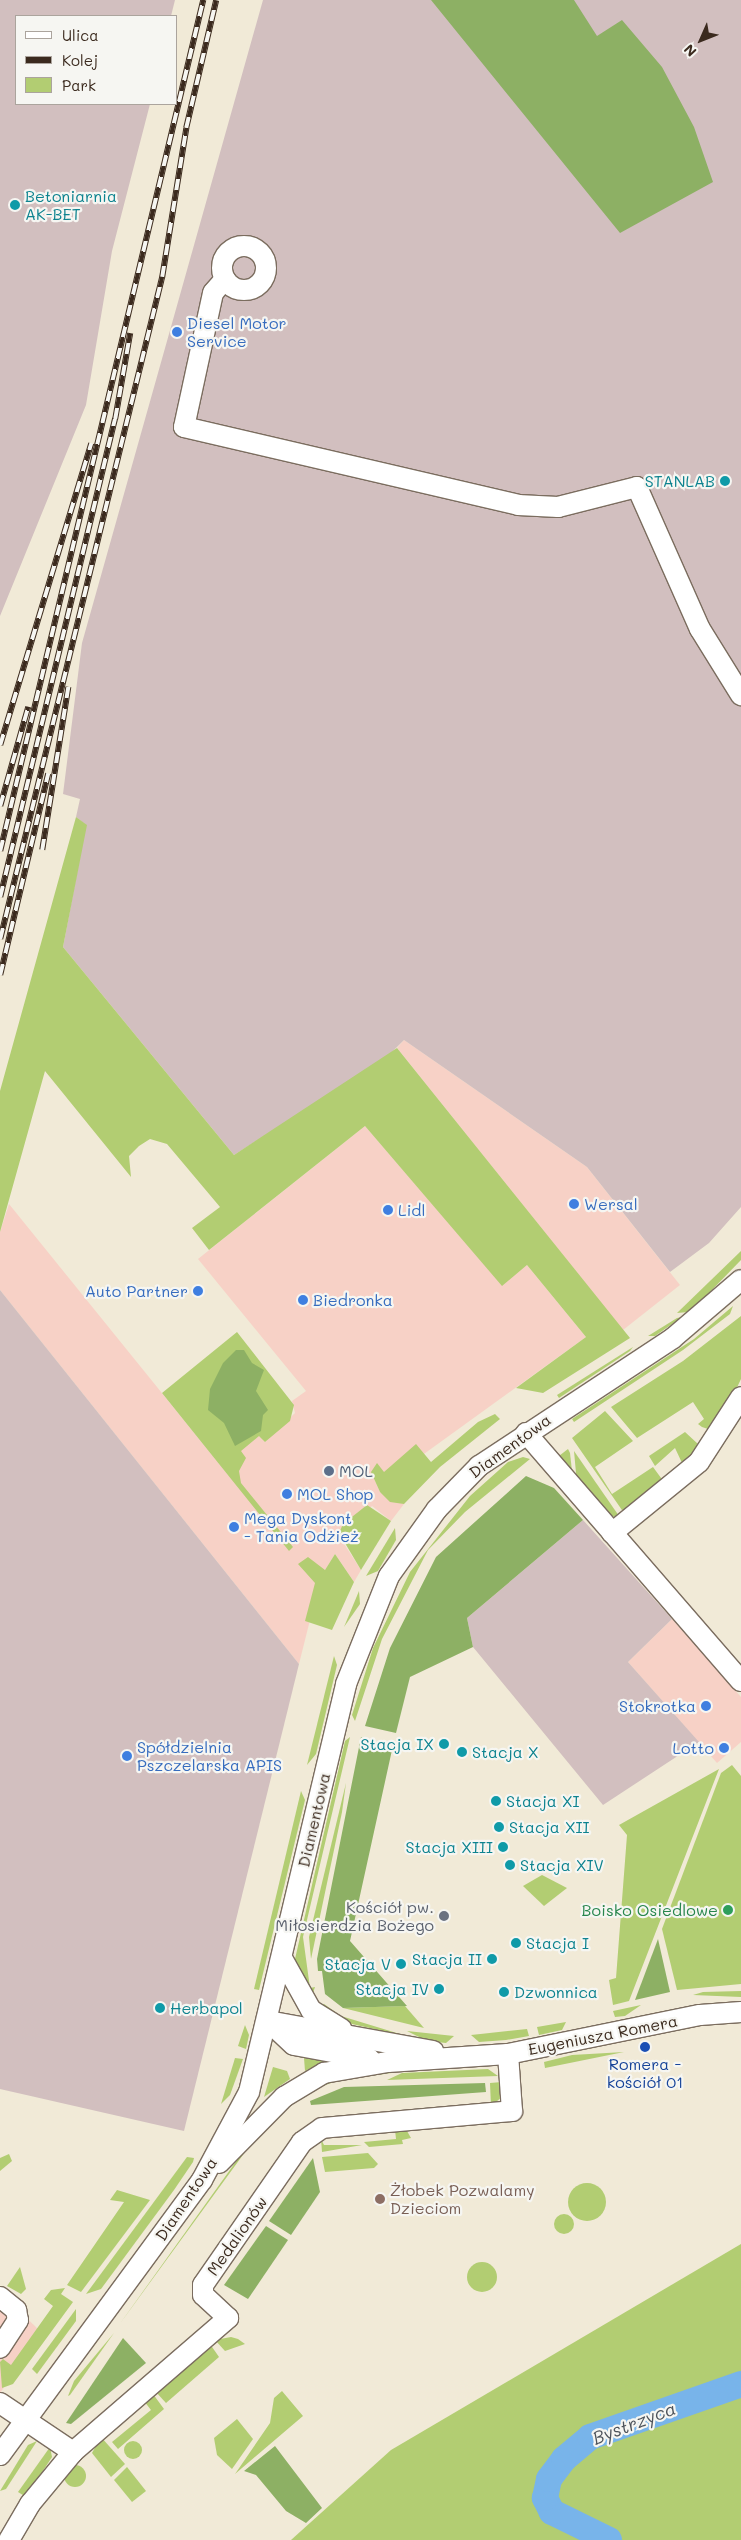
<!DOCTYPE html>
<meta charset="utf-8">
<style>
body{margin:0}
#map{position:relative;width:741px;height:2540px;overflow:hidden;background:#f1ead7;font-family:Mali,sans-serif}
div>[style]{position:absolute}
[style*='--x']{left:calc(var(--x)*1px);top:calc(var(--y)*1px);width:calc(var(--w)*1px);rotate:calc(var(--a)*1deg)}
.built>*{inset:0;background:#f7d1c6}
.industrial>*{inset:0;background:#d2bfbf}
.green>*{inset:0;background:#b2cd72}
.round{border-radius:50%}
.forest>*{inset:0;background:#8db064}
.river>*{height:26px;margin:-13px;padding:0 13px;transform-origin:13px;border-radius:13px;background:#78b4ea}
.roads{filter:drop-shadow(1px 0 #7b6d5f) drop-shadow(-1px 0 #7b6d5f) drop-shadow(0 1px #7b6d5f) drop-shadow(0 -1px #7b6d5f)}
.minor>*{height:20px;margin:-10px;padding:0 10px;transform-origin:10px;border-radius:10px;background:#fff}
.minor>.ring{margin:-10px;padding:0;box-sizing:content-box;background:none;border:20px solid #fff;border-radius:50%}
.rail>*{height:5.5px;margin-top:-2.75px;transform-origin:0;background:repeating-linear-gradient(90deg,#f6f6f2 0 11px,#3b2a1e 0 22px);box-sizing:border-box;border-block:1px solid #3b2a1e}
.dots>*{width:14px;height:14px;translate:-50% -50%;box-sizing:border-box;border:2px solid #f6f6f2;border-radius:50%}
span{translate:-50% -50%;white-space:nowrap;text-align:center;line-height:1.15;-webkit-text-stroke:4.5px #f6f6f2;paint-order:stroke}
.culture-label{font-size:16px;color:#0d838f}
.left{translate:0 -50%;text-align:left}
.right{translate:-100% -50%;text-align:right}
.shop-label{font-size:16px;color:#366cbe}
.street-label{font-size:16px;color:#3b2a1e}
.service-label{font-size:16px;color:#4e5e75}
.worship-label{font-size:16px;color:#5b616d}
.leisure-label{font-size:16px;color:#27864d}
.transit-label{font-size:16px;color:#164399}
.education-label{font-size:16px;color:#785e54}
.water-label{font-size:18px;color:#4d535b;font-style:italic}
.legend{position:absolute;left:15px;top:15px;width:162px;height:90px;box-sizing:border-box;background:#f6f6f2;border:1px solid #aba49d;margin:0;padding:6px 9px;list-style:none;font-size:15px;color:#3b2a1e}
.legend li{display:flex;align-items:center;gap:10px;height:25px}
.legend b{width:25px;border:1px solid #aba49d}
.north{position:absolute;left:676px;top:15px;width:50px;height:50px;-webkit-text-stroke:4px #f6f6f2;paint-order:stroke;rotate:226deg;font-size:14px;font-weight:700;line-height:20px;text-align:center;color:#3b2a1e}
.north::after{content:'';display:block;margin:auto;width:18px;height:22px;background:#3b2a1e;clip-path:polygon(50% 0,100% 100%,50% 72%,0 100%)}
</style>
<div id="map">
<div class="built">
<i style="clip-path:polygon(404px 1040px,587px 1167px,680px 1285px,623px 1330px,397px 1048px)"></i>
<i style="clip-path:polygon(365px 1126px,502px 1285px,527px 1265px,586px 1337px,381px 1485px,373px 1476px,380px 1492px,404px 1504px,391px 1521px,372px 1506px,339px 1536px,361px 1570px,354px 1582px,335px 1554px,325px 1570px,315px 1566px,319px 1584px,299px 1664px,0 1290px,0 1232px,9px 1204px,229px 1476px,240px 1451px,259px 1435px,265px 1442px,295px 1413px,292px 1401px,306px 1391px,198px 1259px)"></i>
<i style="clip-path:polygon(672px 1619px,741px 1697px,741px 1742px,717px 1763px,628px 1662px)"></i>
<i style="clip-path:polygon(0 2292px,42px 2333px,0 2393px)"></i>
</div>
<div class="industrial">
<i style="clip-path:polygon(0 0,175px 0,171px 16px,16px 16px,16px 104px,150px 104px,112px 251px,86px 405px,0 616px)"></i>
<i style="clip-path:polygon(263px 0,741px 0,741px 1207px,709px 1243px,670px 1272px,587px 1167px,404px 1040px,385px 1059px,234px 1155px,63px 947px,86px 825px,76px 817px,80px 799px,63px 794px,82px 643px)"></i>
<i style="clip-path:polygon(0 1290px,299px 1664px,184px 2131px,0 2089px)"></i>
<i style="clip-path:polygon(583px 1520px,672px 1619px,628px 1662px,699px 1742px,603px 1805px,473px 1647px,467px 1618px)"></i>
</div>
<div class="green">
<i style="clip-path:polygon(76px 817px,87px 825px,63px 947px,234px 1155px,397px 1048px,630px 1338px,543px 1393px,516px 1388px,586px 1337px,527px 1265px,502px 1286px,365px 1126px,209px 1250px,192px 1228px,220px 1207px,167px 1144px,150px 1139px,139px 1146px,129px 1156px,131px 1177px,45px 1071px,0 1232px,0 1091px)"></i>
<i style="clip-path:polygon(741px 1251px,741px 1260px,707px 1295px,688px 1312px,677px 1313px)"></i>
<i style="clip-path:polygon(733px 1306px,730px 1314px,683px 1350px,574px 1422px,572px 1419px,694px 1339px)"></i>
<i style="clip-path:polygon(741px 1316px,741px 1379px,720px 1423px,711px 1430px,702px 1427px,698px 1424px,704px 1419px,693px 1402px,637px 1438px,611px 1407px,683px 1361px)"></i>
<i style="clip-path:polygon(682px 1317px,655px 1336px,648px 1336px,677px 1318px)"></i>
<i style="clip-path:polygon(237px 1332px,294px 1405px,290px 1421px,265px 1442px,259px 1436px,241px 1451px,246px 1458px,239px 1471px,241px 1483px,293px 1547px,289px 1551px,162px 1393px)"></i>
<i style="clip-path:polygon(633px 1347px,630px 1351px,559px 1398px,557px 1395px)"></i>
<i style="clip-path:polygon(605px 1411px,633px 1441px,595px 1467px,612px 1494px,653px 1467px,664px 1482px,624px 1513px,572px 1438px)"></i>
<i style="clip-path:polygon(495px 1414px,500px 1419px,440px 1467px,404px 1504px,390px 1502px,380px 1492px,371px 1472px,377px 1463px,384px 1472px,416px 1444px,431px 1462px,478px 1422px)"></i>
<i style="clip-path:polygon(685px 1432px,698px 1444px,694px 1454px,683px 1465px,675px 1448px,655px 1466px,649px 1456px)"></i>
<i style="clip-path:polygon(568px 1449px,570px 1453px,573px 1480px,555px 1459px)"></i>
<i style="clip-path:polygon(574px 1451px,619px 1516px,609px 1517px,577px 1484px)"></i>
<i style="clip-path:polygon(523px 1457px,530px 1459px,465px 1512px,428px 1550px,382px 1639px,355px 1721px,352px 1715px,373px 1648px,410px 1572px,470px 1496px,508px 1462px)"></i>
<i style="clip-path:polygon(367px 1505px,391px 1521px,361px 1570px,339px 1533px,343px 1524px)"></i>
<i style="clip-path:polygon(395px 1528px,396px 1540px,378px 1571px,366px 1576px)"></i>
<i style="clip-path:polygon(335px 1554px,354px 1582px,332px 1630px,305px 1621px,315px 1583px,298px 1564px,308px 1557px,325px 1570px)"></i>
<i style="clip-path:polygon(359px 1591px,360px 1604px,344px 1627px)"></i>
<i style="clip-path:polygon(334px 1656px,337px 1665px,316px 1754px,307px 1765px)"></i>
<i style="clip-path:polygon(350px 1737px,303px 1937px,310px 1988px,315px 1987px,313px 1993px,296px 1970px,295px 1959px,345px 1741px)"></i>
<i style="clip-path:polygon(732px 1765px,741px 1776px,741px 1984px,677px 1990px,662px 1929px,721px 1773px)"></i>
<i style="clip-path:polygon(719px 1769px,629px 2001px,613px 2005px,609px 1980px,616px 1978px,627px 1835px,619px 1825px)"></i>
<i style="clip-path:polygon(346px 1783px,342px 1812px,311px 1959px,309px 1937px)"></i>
<i style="clip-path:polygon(301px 1791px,305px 1800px,259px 1990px,254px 1989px)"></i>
<i style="clip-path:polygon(542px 1875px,567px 1888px,544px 1906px,523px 1886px)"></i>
<i style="clip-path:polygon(741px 1991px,741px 1997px,693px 1995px,703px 1992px)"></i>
<i style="clip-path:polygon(324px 2004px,341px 2016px,413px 2038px,339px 2021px,318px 2009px)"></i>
<i style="clip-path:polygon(641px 2005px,625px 2016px,615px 2017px,613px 2011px)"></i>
<i style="clip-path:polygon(405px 2006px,424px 2028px,343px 2008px)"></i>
<i style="clip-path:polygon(566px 2022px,562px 2030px,539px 2035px,537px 2027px)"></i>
<i style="clip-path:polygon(245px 2025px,249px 2035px,246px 2049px,238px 2046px)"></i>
<i style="clip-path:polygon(527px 2029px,529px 2036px,506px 2040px,479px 2042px,471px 2035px)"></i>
<i style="clip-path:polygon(407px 2031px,454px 2036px,446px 2043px,427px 2041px)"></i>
<i style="clip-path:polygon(624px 2052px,545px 2068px,544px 2062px,572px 2055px)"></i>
<i style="clip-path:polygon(235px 2058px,243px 2059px,230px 2095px,221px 2104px)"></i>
<i style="clip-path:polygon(304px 2058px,323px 2061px,323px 2062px,305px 2071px)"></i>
<i style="clip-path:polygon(273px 2067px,287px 2071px,290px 2079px,264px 2097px)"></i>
<i style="clip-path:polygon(488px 2069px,498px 2076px,387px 2080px,402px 2073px)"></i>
<i style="clip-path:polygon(392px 2073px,340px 2080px,314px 2089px,322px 2080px,352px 2074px)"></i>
<i style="clip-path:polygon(502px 2082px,502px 2097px,491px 2106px,490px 2083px)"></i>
<i style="clip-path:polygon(297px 2100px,267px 2122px,119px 2325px,262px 2125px)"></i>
<i style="clip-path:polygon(395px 2130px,407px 2131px,411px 2138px,402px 2140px,403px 2144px,369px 2147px,364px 2142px,396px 2139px)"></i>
<i style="clip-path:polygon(321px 2139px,324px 2145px,362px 2145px,322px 2152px)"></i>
<i style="clip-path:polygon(368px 2153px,378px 2164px,374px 2168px,325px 2172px,322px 2157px)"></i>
<i style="clip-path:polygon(9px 2154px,12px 2161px,0 2171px,0 2158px)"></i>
<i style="clip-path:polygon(187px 2157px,194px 2158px,193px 2162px,174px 2190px,101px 2289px,86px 2294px)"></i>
<i class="round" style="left:568px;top:2183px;width:38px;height:38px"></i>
<i style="clip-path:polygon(117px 2190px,150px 2200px,81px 2292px,67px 2285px,124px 2202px,110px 2200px)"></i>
<i class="round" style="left:554px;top:2214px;width:20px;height:20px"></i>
<i style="clip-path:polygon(741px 2244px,741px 2540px,291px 2540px,391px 2450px)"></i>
<i class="round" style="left:467px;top:2262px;width:30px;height:30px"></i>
<i style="clip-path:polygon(20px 2267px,26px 2289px,21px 2294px,7px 2286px)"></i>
<i style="clip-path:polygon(65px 2288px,61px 2294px,73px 2302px,13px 2384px,2px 2388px,0 2362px,3px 2359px,11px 2365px,53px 2306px,44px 2299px,51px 2290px)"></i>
<i style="clip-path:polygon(76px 2309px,76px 2321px,37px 2374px,32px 2369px)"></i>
<i style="clip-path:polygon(114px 2333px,70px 2395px,68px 2396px,74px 2381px)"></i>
<i style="clip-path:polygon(231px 2337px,238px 2339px,245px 2344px,225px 2351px,215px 2340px)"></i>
<i style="clip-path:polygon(210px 2344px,219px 2357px,166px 2403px,155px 2391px)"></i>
<i style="clip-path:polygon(282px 2391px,303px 2416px,235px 2474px,270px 2423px,274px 2398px)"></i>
<i style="clip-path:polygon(153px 2394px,164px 2409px,118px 2449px,112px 2442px,151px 2410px,144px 2401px)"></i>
<i style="clip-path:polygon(237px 2419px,253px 2439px,232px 2469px,217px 2455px,214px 2438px)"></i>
<i style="clip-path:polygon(101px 2437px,125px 2464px,111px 2477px,92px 2453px)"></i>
<i style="clip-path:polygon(37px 2441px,6px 2489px,0 2491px,28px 2445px)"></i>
<i class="round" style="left:124px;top:2441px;width:18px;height:18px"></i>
<i style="clip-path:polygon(50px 2447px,52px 2457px,26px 2497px,18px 2492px)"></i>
<i class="round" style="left:64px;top:2465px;width:22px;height:22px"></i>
<i style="clip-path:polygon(127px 2467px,146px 2491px,132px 2502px,114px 2480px)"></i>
</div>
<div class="forest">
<i style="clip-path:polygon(431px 0,574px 0,597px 36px,622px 20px,662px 67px,694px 127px,713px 182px,620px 233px)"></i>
<i style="clip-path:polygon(236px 1350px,244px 1350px,252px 1363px,264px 1370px,256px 1391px,268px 1410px,263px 1415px,261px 1431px,235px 1446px,224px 1423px,208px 1410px,210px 1389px,223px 1363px)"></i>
<i style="clip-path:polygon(526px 1476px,554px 1488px,583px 1520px,467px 1618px,473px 1647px,410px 1677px,396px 1733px,365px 1726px,390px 1648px,436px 1557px)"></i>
<i style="clip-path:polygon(361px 1737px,392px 1750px,350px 1941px,407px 2006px,343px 2008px,325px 1994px,322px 1971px,318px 1971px,317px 1959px)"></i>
<i style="clip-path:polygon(658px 1939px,670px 1992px,635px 2000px)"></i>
<i style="clip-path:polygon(485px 2083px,486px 2092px,311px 2105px,310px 2101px,344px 2087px)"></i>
<i style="clip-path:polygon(313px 2158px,320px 2192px,291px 2235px,269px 2221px)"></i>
<i style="clip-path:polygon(266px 2226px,288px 2240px,248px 2299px,224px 2285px)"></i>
<i style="clip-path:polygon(123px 2338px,146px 2363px,71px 2424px,66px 2423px)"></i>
<i style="clip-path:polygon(275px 2446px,322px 2508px,306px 2523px,286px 2511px,256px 2475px,244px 2471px)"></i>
</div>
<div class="river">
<i style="--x:609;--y:2540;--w:64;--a:-153.8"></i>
<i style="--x:552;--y:2512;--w:16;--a:-117"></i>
<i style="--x:545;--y:2498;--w:19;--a:-78"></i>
<i style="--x:549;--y:2479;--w:25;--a:-53"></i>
<i style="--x:564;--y:2459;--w:34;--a:-40"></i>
<i style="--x:590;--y:2437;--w:160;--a:-19.3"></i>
</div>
<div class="roads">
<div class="minor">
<i class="ring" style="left:222px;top:246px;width:24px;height:24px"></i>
<i style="--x:225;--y:279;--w:18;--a:131"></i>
<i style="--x:213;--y:293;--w:137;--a:102.2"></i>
<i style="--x:184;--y:427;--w:343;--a:13.1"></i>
<i style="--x:518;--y:505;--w:40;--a:2.9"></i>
<i style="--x:558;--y:507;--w:81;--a:-14.2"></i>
<i style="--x:637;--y:487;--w:155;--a:66.1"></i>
<i style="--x:700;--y:629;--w:78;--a:58.2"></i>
<i style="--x:526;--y:1433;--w:328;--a:49.1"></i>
<i style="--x:612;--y:1533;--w:112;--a:-39.2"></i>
<i style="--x:699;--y:1462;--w:77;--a:-57.1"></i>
<i style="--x:282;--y:1958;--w:60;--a:60.9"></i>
<i style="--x:311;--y:2010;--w:36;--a:32"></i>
<i style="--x:268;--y:2021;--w:168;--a:10.3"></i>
<i style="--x:268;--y:2021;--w:35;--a:43"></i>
<i style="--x:294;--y:2045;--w:77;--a:10.4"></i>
<i style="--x:219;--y:2163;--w:93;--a:-45.4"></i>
<i style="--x:284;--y:2097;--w:47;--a:-31"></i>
<i style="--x:324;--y:2073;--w:65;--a:-9.8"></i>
<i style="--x:388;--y:2062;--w:120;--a:-3.8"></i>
<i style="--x:508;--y:2054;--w:196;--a:-11.5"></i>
<i style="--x:700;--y:2015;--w:41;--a:-4.2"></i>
<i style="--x:0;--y:2297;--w:21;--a:39"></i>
<i style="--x:16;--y:2310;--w:10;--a:79"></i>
<i style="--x:18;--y:2320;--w:33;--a:123"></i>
<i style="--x:0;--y:2403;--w:88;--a:33.9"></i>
<i style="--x:0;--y:2455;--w:341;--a:-53.7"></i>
<i style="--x:202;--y:2180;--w:100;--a:-61.9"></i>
<i style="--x:249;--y:2092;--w:419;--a:-76.6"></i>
<i style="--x:346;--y:1684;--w:116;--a:-68.3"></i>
<i style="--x:389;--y:1576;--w:82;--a:-54.4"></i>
<i style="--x:437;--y:1509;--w:60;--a:-45.7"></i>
<i style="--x:479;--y:1466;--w:232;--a:-33.4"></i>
<i style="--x:673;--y:1338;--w:89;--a:-40.5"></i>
<i style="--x:9;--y:2540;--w:42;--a:-59.7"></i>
<i style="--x:30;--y:2504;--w:67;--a:-50.4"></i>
<i style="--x:73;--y:2452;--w:205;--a:-40.8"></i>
<i style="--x:228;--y:2318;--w:34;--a:-137"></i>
<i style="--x:203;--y:2295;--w:10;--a:-90"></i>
<i style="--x:203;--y:2285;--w:174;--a:-55.3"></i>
<i style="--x:302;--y:2142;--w:24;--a:-35"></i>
<i style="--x:322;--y:2128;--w:191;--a:-5.1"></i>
<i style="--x:512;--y:2111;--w:57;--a:-94"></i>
</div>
</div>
<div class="rail">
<i style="--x:0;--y:745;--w:315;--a:-73.2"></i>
<i style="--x:0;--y:806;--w:103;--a:-74.2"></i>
<i style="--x:42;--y:850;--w:165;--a:-80.9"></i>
<i style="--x:0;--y:851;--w:875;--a:-76.58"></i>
<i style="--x:0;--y:897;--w:492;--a:-76.5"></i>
<i style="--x:115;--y:419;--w:87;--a:-80.1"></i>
<i style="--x:0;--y:939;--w:682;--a:-76.25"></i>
<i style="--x:162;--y:277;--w:151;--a:-80.8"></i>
<i style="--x:186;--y:128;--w:131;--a:-76.8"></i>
<i style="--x:0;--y:975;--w:207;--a:-76.6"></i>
</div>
<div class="dots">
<i style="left:15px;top:205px;background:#0f9aa8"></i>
<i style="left:177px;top:332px;background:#3f7fe0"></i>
<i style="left:725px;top:481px;background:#0f9aa8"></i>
<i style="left:574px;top:1204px;background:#3f7fe0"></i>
<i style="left:388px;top:1210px;background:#3f7fe0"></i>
<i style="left:198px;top:1291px;background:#3f7fe0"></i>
<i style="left:303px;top:1300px;background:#3f7fe0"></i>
<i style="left:329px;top:1471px;background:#5c6f8a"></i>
<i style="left:287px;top:1494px;background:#3f7fe0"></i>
<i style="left:234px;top:1527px;background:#3f7fe0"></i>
<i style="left:706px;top:1706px;background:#3f7fe0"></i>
<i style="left:444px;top:1744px;background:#0f9aa8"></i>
<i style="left:724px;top:1748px;background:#3f7fe0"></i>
<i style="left:462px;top:1752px;background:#0f9aa8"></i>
<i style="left:127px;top:1756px;background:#3f7fe0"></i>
<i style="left:496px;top:1801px;background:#0f9aa8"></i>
<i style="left:499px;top:1827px;background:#0f9aa8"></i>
<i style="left:503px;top:1847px;background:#0f9aa8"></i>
<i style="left:510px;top:1865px;background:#0f9aa8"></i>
<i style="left:728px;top:1910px;background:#2e9e5b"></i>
<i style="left:444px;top:1916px;background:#6b7280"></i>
<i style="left:516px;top:1943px;background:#0f9aa8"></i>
<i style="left:492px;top:1959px;background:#0f9aa8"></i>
<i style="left:401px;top:1964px;background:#0f9aa8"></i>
<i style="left:439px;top:1989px;background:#0f9aa8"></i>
<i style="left:504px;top:1992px;background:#0f9aa8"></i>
<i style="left:160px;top:2008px;background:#0f9aa8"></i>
<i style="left:645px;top:2047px;background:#1a4fb4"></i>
<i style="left:380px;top:2199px;background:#8d6e63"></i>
</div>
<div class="culture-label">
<span class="left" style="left:25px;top:205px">Betoniarnia<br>AK-BET</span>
<span class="right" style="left:715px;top:481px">STANLAB</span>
<span class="right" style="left:434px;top:1744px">Stacja IX</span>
<span class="left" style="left:472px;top:1752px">Stacja X</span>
<span class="left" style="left:506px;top:1801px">Stacja XI</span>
<span class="left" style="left:509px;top:1827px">Stacja XII</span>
<span class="right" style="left:493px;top:1847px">Stacja XIII</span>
<span class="left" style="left:520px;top:1865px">Stacja XIV</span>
<span class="left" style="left:526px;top:1943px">Stacja I</span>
<span class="right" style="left:482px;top:1959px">Stacja II</span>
<span class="right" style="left:391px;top:1964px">Stacja V</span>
<span class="right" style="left:429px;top:1989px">Stacja IV</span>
<span class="left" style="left:514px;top:1992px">Dzwonnica</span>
<span class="left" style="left:170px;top:2008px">Herbapol</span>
</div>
<div class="shop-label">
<span class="left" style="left:187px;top:332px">Diesel Motor<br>Service</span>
<span class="left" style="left:584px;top:1204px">Wersal</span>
<span class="left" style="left:398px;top:1210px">Lidl</span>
<span class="right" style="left:188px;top:1291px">Auto Partner</span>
<span class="left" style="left:313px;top:1300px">Biedronka</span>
<span class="left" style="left:297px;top:1494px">MOL Shop</span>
<span class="left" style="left:244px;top:1527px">Mega Dyskont<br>- Tania Odżież</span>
<span class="right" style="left:696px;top:1706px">Stokrotka</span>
<span class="left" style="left:137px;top:1756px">Spółdzielnia<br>Pszczelarska APIS</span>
<span class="right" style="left:714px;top:1748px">Lotto</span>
</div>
<div class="street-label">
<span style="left:510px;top:1446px;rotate:-36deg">Diamentowa</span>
<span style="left:314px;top:1820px;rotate:-77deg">Diamentowa</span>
<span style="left:603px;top:2035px;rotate:-11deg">Eugeniusza Romera</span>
<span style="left:186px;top:2199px;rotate:-56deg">Diamentowa</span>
<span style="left:237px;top:2236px;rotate:-55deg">Medalionów</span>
</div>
<div class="service-label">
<span class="left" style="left:339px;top:1471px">MOL</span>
</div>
<div class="worship-label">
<span class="right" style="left:434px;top:1916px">Kościół pw.<br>Miłosierdzia Bożego</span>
</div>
<div class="leisure-label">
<span class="right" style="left:718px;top:1910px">Boisko Osiedlowe</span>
</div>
<div class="transit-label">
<span style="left:645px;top:2073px">Romera -<br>kościół 01</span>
</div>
<div class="education-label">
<span class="left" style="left:390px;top:2199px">Żłobek Pozwalamy<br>Dzieciom</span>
</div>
<div class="water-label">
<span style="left:634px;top:2423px;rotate:-21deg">Bystrzyca</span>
</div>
<ul class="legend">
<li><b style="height:6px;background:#fff"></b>Ulica</li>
<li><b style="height:6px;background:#3b2a1e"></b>Kolej</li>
<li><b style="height:14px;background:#b2cd72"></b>Park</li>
</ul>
<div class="north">N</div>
</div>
